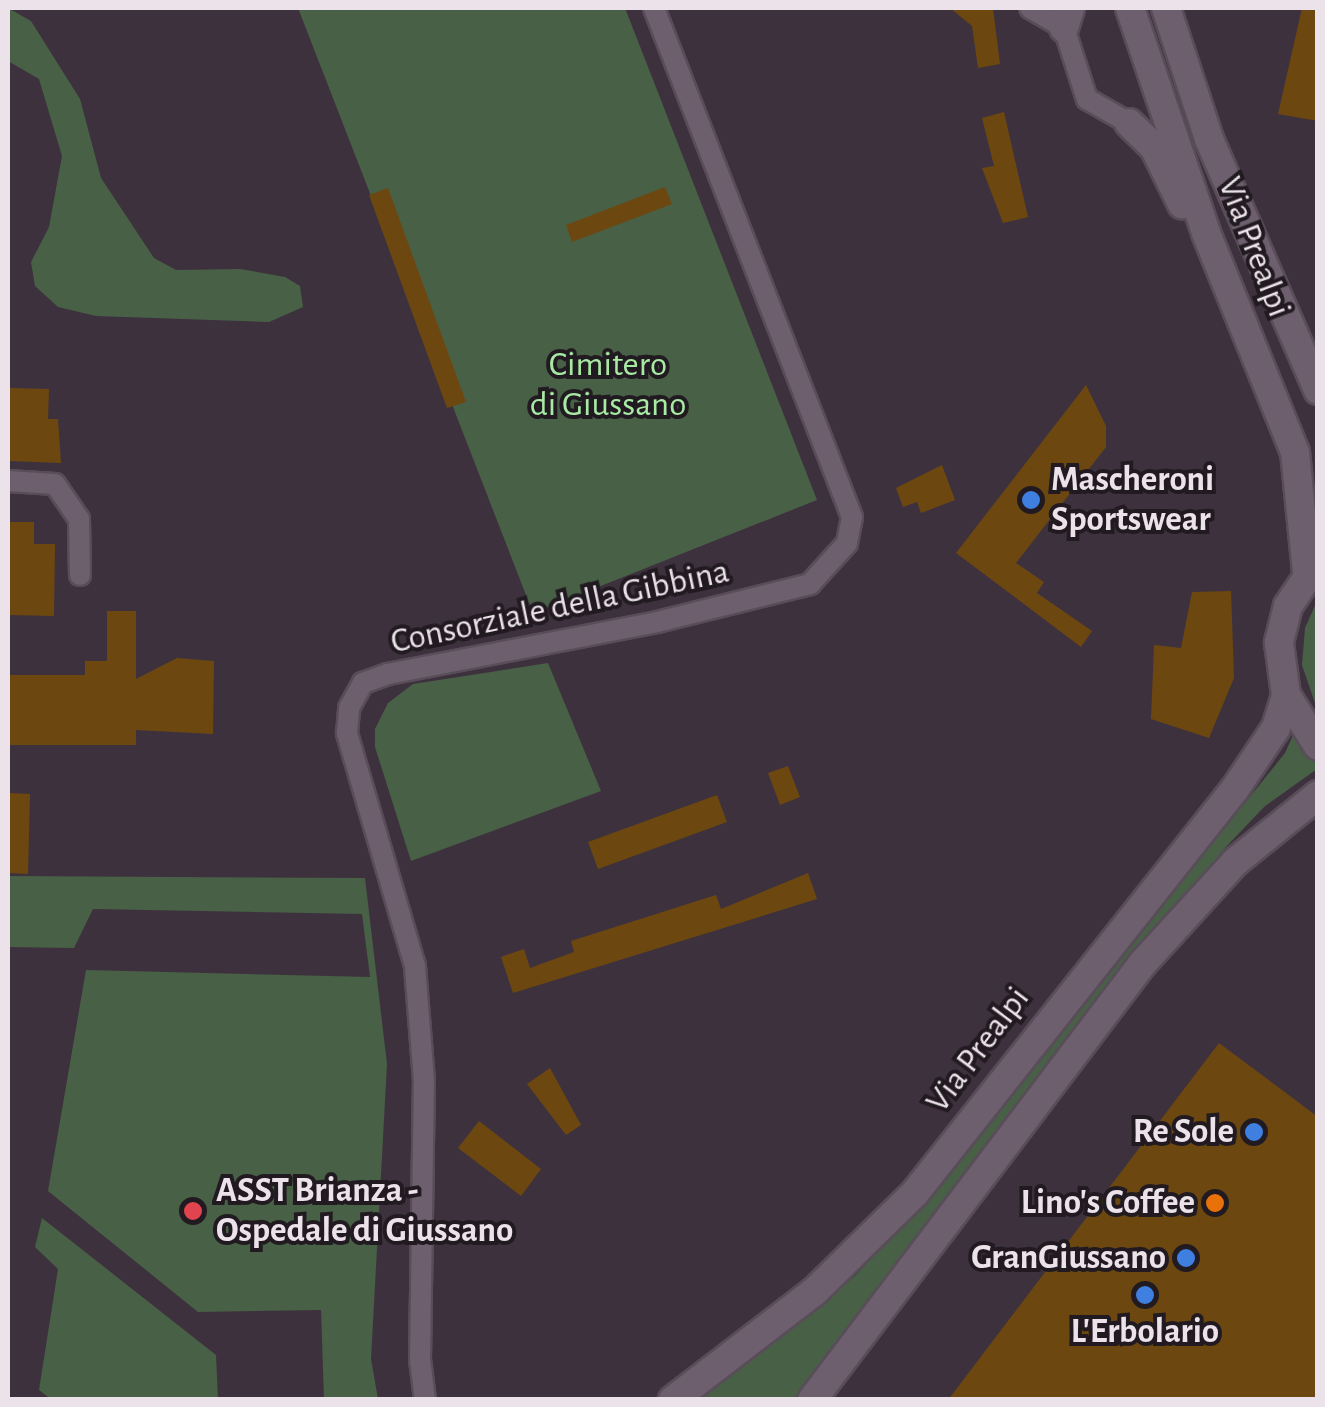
<!DOCTYPE html>
<style>
body{margin:0}
#map{position:relative;width:1325px;height:1407px;overflow:hidden;background:#3e313e;font-family:"Alegreya Sans",sans-serif}
div>[style]{position:absolute}
[style*='--x']{left:calc(var(--x)*1px);top:calc(var(--y)*1px);width:calc(var(--w)*1px);rotate:calc(var(--a)*1deg)}
.green>*{inset:0;background:#486046}
.building>*{inset:0;background:#6c4810}
.roads{filter:drop-shadow(2px 0 #584d58) drop-shadow(-2px 0 #584d58) drop-shadow(0 2px #584d58) drop-shadow(0 -2px #584d58)}
.minor>*{height:20px;margin:-10px;padding:0 10px;transform-origin:10px;border-radius:10px;background:#6d5f6d}
.secondary>*{height:28px;margin:-14px;padding:0 14px;transform-origin:14px;border-radius:14px;background:#6d5f6d}
.dots>*{width:28px;height:28px;translate:-50% -50%;box-sizing:border-box;border:5px solid #211b21;border-radius:50%}
span{translate:-50% -50%;white-space:nowrap;text-align:center;line-height:1.15;-webkit-text-stroke:8px #211b21;paint-order:stroke}
.street-label{font-size:35px;color:#ebe2ea}
.park-label{font-size:35px;color:#a8e9a4}
.poi-label{font-size:35px;color:#ebe2ea;font-weight:700}
.left{translate:0 -50%;text-align:left}
.right{translate:-100% -50%;text-align:right}
.frame{position:absolute;inset:0;border:10px solid #ebe2ea;pointer-events:none}
</style>
<div id="map">
<div class="green">
<i style="clip-path:polygon(8px 8px,31px 21px,80px 99px,101px 178px,154px 258px,176px 270px,240px 269px,285px 277px,300px 286px,303px 307px,269px 322px,96px 316px,58px 307px,35px 286px,31px 262px,49px 227px,62px 156px,39px 79px,8px 61px)"></i>
<i style="clip-path:polygon(298px 8px,625px 8px,817px 500px,533px 613px)"></i>
<i style="clip-path:polygon(1317px 601px,1317px 709px,1302px 665px,1305px 628px)"></i>
<i style="clip-path:polygon(548px 663px,601px 791px,411px 861px,375px 747px,375px 729px,388px 703px,413px 684px)"></i>
<i style="clip-path:polygon(1294px 733px,1317px 757px,1317px 769px,1265px 806px,1224px 849px,796px 1399px,696px 1400px,855px 1276px,925px 1201px,1285px 753px)"></i>
<i style="clip-path:polygon(8px 876px,365px 878px,387px 1064px,371px 1359px,378px 1399px,324px 1399px,321px 1310px,198px 1312px,48px 1191px,86px 970px,370px 977px,362px 914px,93px 909px,74px 948px,8px 947px)"></i>
<i style="clip-path:polygon(42px 1218px,216px 1355px,218px 1399px,52px 1400px,39px 1390px,58px 1269px,35px 1247px)"></i>
</div>
<div class="building">
<i style="clip-path:polygon(950px 8px,993px 8px,1000px 64px,978px 68px,972px 26px)"></i>
<i style="clip-path:polygon(1302px 8px,1318px 8px,1318px 121px,1278px 114px)"></i>
<i style="clip-path:polygon(1004px 112px,1028px 217px,1003px 223px,982px 168px,994px 166px,982px 118px)"></i>
<i style="clip-path:polygon(665px 187px,672px 204px,572px 242px,566px 225px)"></i>
<i style="clip-path:polygon(388px 188px,466px 402px,447px 408px,369px 195px)"></i>
<i style="clip-path:polygon(1086px 385px,1106px 426px,1106px 447px,1016px 563px,1044px 582px,1037px 593px,1092px 631px,1081px 647px,956px 553px)"></i>
<i style="clip-path:polygon(8px 388px,49px 389px,48px 419px,58px 419px,61px 463px,8px 461px)"></i>
<i style="clip-path:polygon(942px 465px,955px 500px,921px 513px,917px 502px,903px 507px,896px 488px)"></i>
<i style="clip-path:polygon(8px 522px,34px 522px,34px 544px,55px 544px,54px 616px,8px 615px)"></i>
<i style="clip-path:polygon(1231px 591px,1234px 678px,1209px 738px,1151px 719px,1154px 645px,1181px 648px,1192px 592px)"></i>
<i style="clip-path:polygon(107px 611px,136px 611px,136px 679px,177px 658px,214px 661px,213px 734px,136px 730px,136px 745px,8px 745px,8px 675px,85px 675px,85px 661px,107px 661px)"></i>
<i style="clip-path:polygon(788px 766px,800px 797px,780px 805px,768px 773px)"></i>
<i style="clip-path:polygon(8px 793px,30px 794px,28px 874px,8px 873px)"></i>
<i style="clip-path:polygon(717px 795px,727px 822px,598px 869px,588px 842px)"></i>
<i style="clip-path:polygon(808px 873px,817px 899px,513px 993px,501px 957px,524px 949px,530px 968px,574px 952px,571px 941px,716px 895px,721px 909px)"></i>
<i style="clip-path:polygon(1219px 1043px,1318px 1117px,1318px 1400px,948px 1400px)"></i>
<i style="clip-path:polygon(550px 1068px,581px 1125px,566px 1135px,527px 1084px)"></i>
<i style="clip-path:polygon(479px 1121px,541px 1169px,521px 1196px,458px 1148px)"></i>
</div>
<div class="roads">
<div class="minor">
<i style="--x:1030;--y:8;--w:39;--a:30"></i>
<i style="--x:1064;--y:28;--w:75;--a:72.1"></i>
<i style="--x:1087;--y:99;--w:48;--a:29.7"></i>
<i style="--x:8;--y:481;--w:47;--a:3.7"></i>
<i style="--x:55;--y:484;--w:42;--a:55.6"></i>
<i style="--x:79;--y:519;--w:56;--a:89"></i>
<i style="--x:425;--y:1400;--w:39;--a:-97"></i>
<i style="--x:420;--y:1361;--w:280;--a:-89.2"></i>
<i style="--x:424;--y:1081;--w:115;--a:-94.5"></i>
<i style="--x:415;--y:966;--w:243;--a:-106.3"></i>
<i style="--x:347;--y:733;--w:25;--a:-85"></i>
<i style="--x:349;--y:708;--w:29;--a:-61"></i>
<i style="--x:363;--y:683;--w:27;--a:-20"></i>
<i style="--x:388;--y:674;--w:274;--a:-10.9"></i>
<i style="--x:657;--y:622;--w:158;--a:-13.9"></i>
<i style="--x:810;--y:584;--w:55;--a:-47.9"></i>
<i style="--x:847;--y:543;--w:26;--a:-79"></i>
<i style="--x:852;--y:517;--w:546;--a:-111.26"></i>
</div>
<div class="secondary">
<i style="--x:1130;--y:8;--w:237;--a:71.3"></i>
<i style="--x:1206;--y:233;--w:236;--a:67.9"></i>
<i style="--x:1295;--y:452;--w:122;--a:84.3"></i>
<i style="--x:1166;--y:8;--w:138;--a:71.8"></i>
<i style="--x:1209;--y:139;--w:274;--a:66.5"></i>
<i style="--x:1064;--y:28;--w:21;--a:-73"></i>
<i style="--x:1129;--y:123;--w:35;--a:44"></i>
<i style="--x:1154;--y:147;--w:64;--a:63.8"></i>
<i style="--x:1317;--y:563;--w:52;--a:124"></i>
<i style="--x:1288;--y:606;--w:38;--a:104"></i>
<i style="--x:1279;--y:643;--w:52;--a:82.3"></i>
<i style="--x:1286;--y:695;--w:60;--a:57.9"></i>
<i style="--x:673;--y:1400;--w:178;--a:-37.5"></i>
<i style="--x:814;--y:1292;--w:141;--a:-44.4"></i>
<i style="--x:915;--y:1193;--w:515;--a:-51.62"></i>
<i style="--x:1235;--y:789;--w:73;--a:-56.1"></i>
<i style="--x:1276;--y:728;--w:34;--a:-73"></i>
<i style="--x:812;--y:1400;--w:547;--a:-52.88"></i>
<i style="--x:1142;--y:964;--w:138;--a:-47.6"></i>
<i style="--x:1235;--y:862;--w:107;--a:-38.9"></i>
</div>
</div>
<div class="dots">
<i style="left:1031px;top:500px;background:#3f7fe0"></i>
<i style="left:1254px;top:1132px;background:#3f7fe0"></i>
<i style="left:1215px;top:1203px;background:#e8710a"></i>
<i style="left:193px;top:1211px;background:#e0444e"></i>
<i style="left:1186px;top:1258px;background:#3f7fe0"></i>
<i style="left:1145px;top:1295px;background:#3f7fe0"></i>
</div>
<div class="street-label">
<span style="left:1254px;top:247px;rotate:69deg">Via Prealpi</span>
<span style="left:560px;top:607px;rotate:-12deg">Consorziale della Gibbina</span>
<span style="left:978px;top:1050px;rotate:-53deg">Via Prealpi</span>
</div>
<div class="park-label">
<span style="left:608px;top:385px">Cimitero<br>di Giussano</span>
</div>
<div class="poi-label">
<span class="left" style="left:1051px;top:500px">Mascheroni<br>Sportswear</span>
<span class="right" style="left:1234px;top:1132px">Re Sole</span>
<span class="left" style="left:216px;top:1211px">ASST Brianza -<br>Ospedale di Giussano</span>
<span class="right" style="left:1195px;top:1203px">Lino's Coffee</span>
<span class="right" style="left:1166px;top:1258px">GranGiussano</span>
<span style="left:1145px;top:1332px">L'Erbolario</span>
</div>
<div class="frame"></div>
</div>
